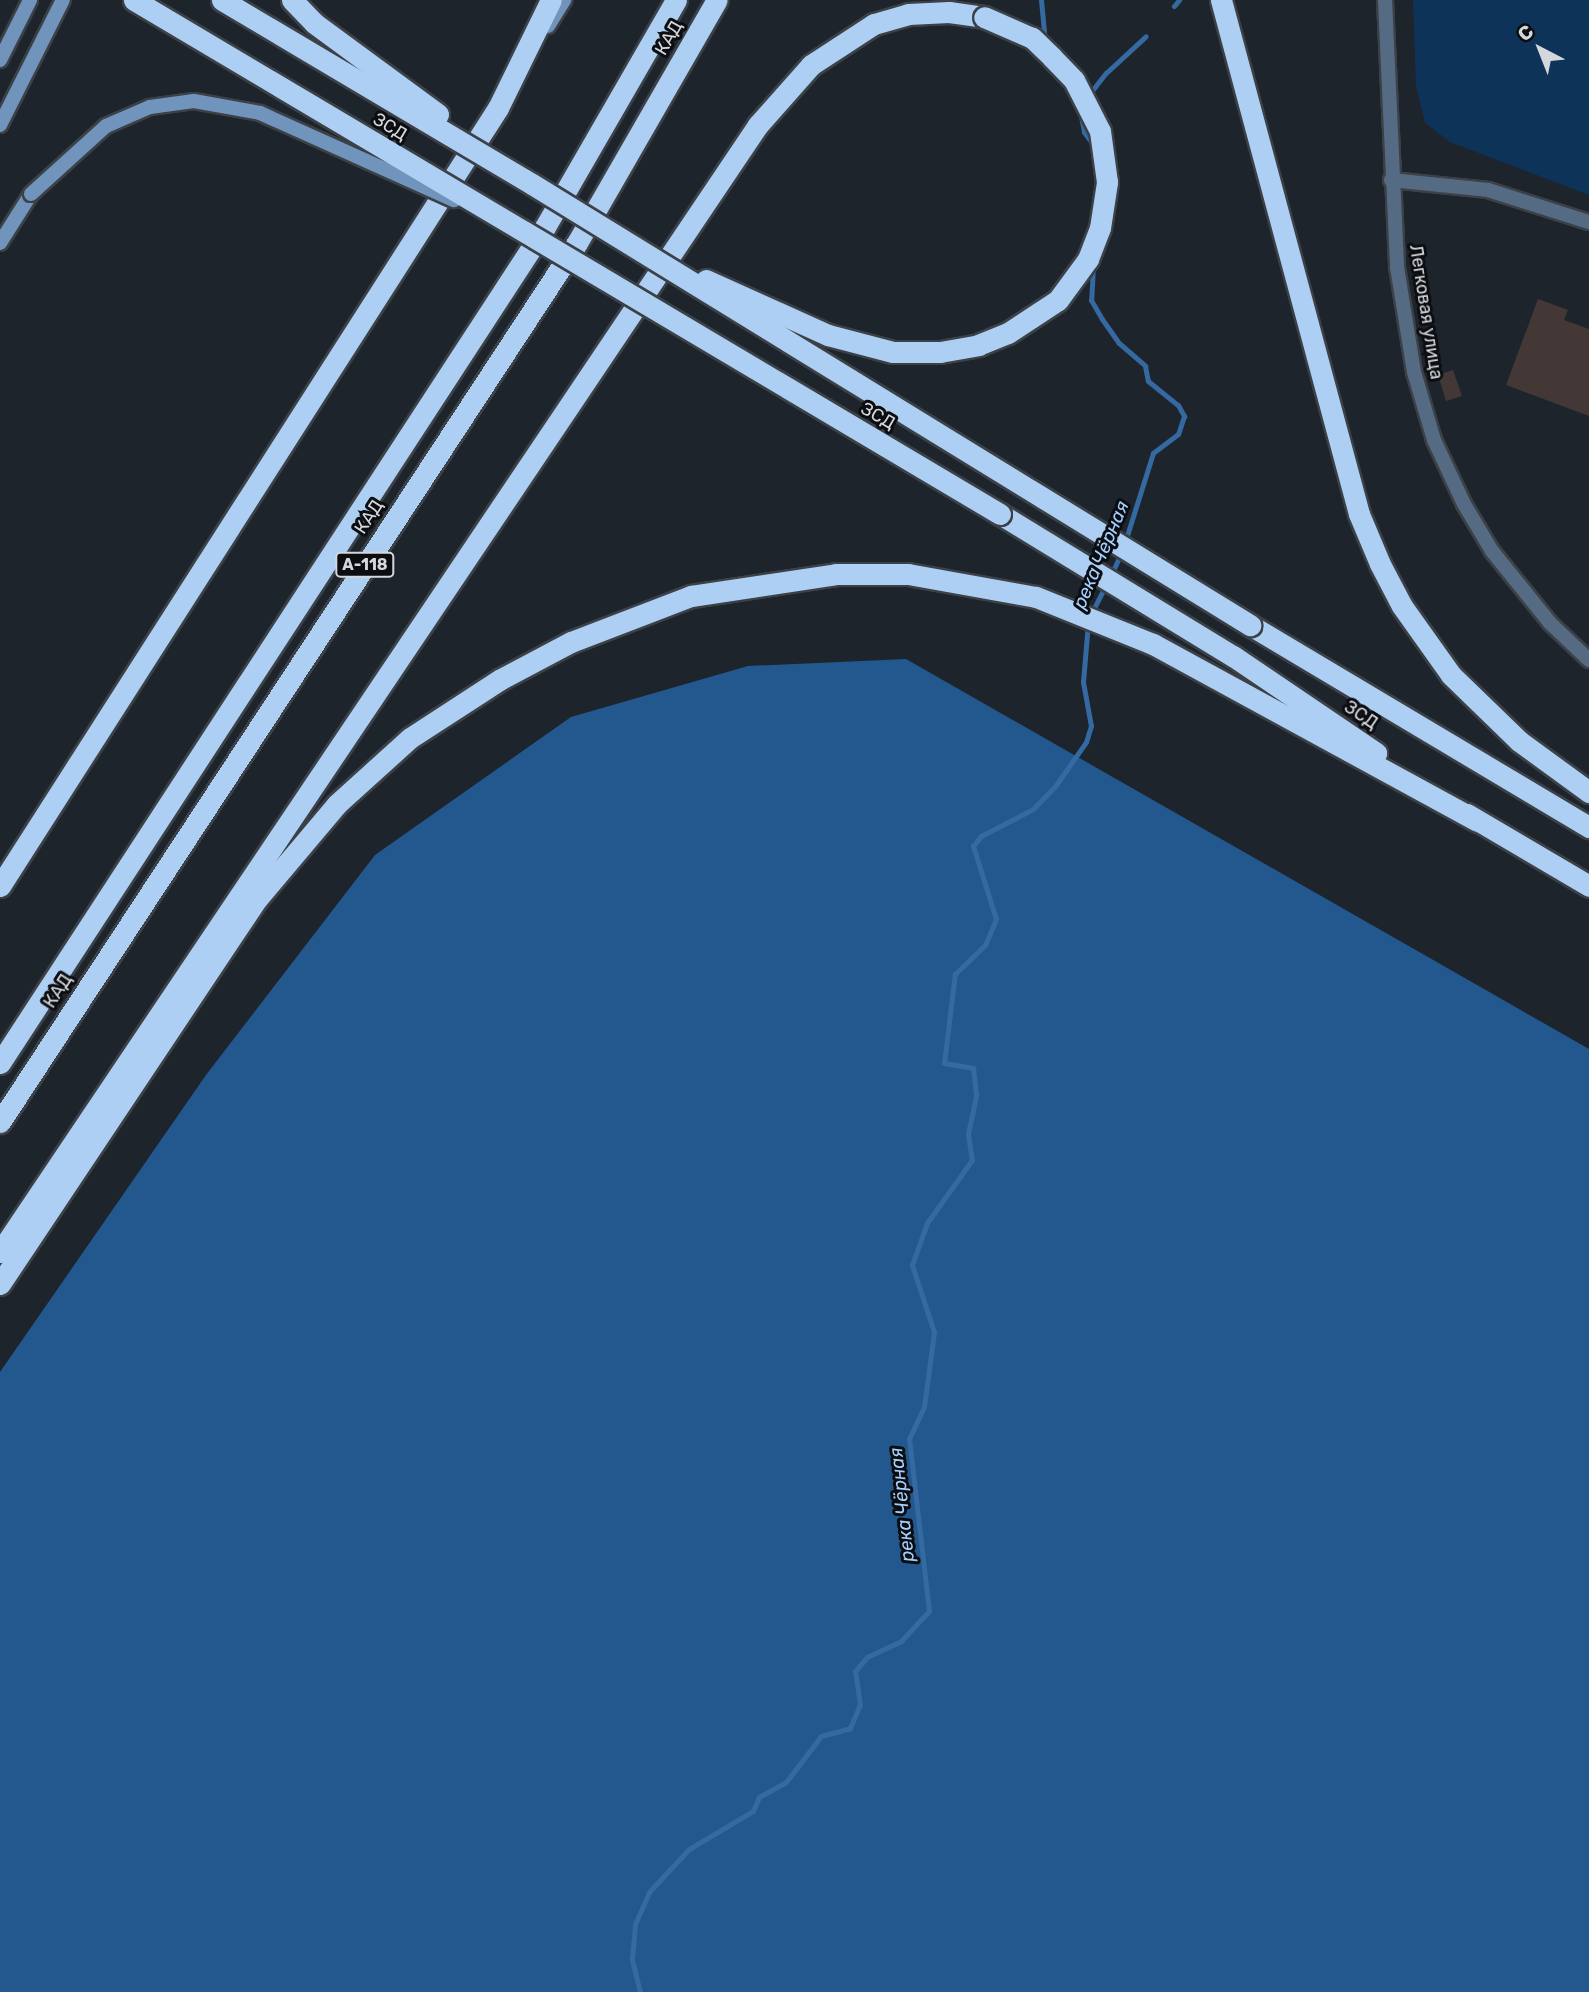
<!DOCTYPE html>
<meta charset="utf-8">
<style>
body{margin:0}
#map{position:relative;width:1589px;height:1992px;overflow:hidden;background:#1e242b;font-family:Rubik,sans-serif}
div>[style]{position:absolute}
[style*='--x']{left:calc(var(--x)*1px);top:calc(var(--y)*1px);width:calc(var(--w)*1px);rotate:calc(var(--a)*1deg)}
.green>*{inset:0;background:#0d3359}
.forest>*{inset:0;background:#23588f}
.stream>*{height:5px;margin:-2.5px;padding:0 2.5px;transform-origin:2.5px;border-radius:2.5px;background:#3469a1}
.building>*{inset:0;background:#433835}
.roads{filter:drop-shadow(2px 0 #3b4147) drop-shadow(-2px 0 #3b4147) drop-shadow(0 2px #3b4147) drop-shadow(0 -2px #3b4147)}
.street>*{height:14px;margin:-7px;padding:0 7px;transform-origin:7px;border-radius:7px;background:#556b84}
.secondary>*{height:14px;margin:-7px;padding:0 7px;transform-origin:7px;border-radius:7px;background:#7194bc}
.highway>*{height:21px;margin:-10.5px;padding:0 10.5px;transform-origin:10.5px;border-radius:10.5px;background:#aecff4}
.bridges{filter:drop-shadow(2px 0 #3b4147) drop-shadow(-2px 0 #3b4147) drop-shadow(0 2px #3b4147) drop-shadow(0 -2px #3b4147)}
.secondary-bridge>*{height:14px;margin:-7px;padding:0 7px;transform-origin:7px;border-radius:7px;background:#7194bc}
.highway-bridge>*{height:21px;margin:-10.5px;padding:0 10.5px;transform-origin:10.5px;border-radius:10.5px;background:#aecff4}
span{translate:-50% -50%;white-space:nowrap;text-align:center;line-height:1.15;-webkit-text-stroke:6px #0b0d10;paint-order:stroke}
.shield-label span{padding:2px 5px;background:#0b0d10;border:2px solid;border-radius:5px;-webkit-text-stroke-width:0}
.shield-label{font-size:16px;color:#d4d8dd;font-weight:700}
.street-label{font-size:18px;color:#d4d8dd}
.water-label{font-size:19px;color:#a4cfff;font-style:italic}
.north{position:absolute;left:1505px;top:14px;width:70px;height:70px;-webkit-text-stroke:5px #0b0d10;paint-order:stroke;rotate:318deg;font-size:19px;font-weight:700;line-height:28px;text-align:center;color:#d4d8dd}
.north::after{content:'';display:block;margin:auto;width:24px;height:32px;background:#d4d8dd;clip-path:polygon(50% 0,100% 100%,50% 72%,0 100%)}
</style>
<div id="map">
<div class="green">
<i style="clip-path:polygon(1413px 0,1589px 0,1589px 195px,1450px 142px,1425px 123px,1416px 86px)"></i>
</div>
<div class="forest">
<i style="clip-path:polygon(906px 659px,1589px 1049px,1589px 1992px,0 1992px,0 1372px,206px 1075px,375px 855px,571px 717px,748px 666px)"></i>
</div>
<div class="stream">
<i style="--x:1041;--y:0;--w:42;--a:84.6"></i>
<i style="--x:1174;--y:6;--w:8;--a:-50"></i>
<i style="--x:1087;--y:97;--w:31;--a:-52"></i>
<i style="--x:1106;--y:73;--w:54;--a:-42.8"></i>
<i style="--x:1081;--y:116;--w:16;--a:79"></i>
<i style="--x:1084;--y:132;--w:19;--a:54"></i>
<i style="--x:1093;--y:266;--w:34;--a:93"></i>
<i style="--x:1091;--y:300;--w:22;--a:60"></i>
<i style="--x:1102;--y:319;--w:29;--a:55"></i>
<i style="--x:1119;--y:343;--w:35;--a:41"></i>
<i style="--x:1145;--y:366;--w:15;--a:79"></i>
<i style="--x:1148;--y:381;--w:38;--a:39"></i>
<i style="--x:1178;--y:405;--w:13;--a:61"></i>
<i style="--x:1184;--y:416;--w:19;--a:108"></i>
<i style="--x:1178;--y:434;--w:31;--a:143"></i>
<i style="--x:1153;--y:453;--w:93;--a:107.5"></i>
<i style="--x:1110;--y:577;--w:29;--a:-65"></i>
<i style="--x:1091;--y:614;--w:31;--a:-63"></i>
<i style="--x:640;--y:1992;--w:34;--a:-104"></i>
<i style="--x:632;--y:1959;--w:35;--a:-85"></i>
<i style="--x:635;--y:1924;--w:35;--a:-66"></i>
<i style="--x:649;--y:1892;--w:59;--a:-47.1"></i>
<i style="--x:689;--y:1849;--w:74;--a:-30.7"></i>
<i style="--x:753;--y:1811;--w:15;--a:-67"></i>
<i style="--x:759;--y:1797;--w:31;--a:-29"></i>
<i style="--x:786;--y:1782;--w:58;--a:-52.7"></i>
<i style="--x:821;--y:1736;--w:30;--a:-15"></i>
<i style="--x:850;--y:1728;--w:25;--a:-67"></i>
<i style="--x:860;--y:1705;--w:34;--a:-98"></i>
<i style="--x:855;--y:1671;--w:18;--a:-49"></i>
<i style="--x:867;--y:1657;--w:38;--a:-25"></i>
<i style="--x:901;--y:1641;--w:41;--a:-47"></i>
<i style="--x:929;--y:1611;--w:173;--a:-96.6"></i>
<i style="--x:909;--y:1439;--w:35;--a:-65"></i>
<i style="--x:924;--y:1407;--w:76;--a:-82.4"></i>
<i style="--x:934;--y:1332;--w:71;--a:-108.2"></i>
<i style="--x:912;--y:1265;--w:45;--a:-70.3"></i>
<i style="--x:927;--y:1223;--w:77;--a:-54.5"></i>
<i style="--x:972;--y:1160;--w:26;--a:-99"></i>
<i style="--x:968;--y:1134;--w:40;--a:-78"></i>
<i style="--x:976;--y:1095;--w:27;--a:-96"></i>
<i style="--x:973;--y:1068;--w:29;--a:-170"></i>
<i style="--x:944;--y:1063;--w:90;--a:-83"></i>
<i style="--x:955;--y:974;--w:42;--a:-44"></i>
<i style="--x:985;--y:945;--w:28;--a:-67"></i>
<i style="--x:996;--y:919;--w:77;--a:-107.5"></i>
<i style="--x:973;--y:846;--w:13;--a:-51"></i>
<i style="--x:981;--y:836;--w:59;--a:-27.4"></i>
<i style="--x:1033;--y:809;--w:33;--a:-46"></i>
<i style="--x:1056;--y:785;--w:52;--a:-55.1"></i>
<i style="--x:1086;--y:742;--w:17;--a:-73"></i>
<i style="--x:1091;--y:726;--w:45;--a:-100.3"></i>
<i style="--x:1083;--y:682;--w:59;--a:-85.2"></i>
</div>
<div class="building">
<i style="clip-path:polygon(1538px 299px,1568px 310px,1564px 320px,1589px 329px,1589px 416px,1506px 385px)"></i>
<i style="clip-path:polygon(1453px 370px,1462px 396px,1446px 401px,1438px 375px)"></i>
</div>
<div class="roads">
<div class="street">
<i style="--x:1385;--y:0;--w:267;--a:87.4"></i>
<i style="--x:1397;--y:267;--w:106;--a:80.8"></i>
<i style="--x:1414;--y:372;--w:71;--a:73.6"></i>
<i style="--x:1434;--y:440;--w:71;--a:64.9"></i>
<i style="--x:1464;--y:504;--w:55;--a:59.2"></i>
<i style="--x:1492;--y:551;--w:92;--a:51.1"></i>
<i style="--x:1550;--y:623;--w:54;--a:43.5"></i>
<i style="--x:1391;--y:180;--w:98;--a:5.9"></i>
<i style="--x:1488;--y:190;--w:106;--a:17.6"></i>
</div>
<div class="secondary">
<i style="--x:548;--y:26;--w:31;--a:-58"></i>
<i style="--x:0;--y:60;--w:67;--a:-63.4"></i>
<i style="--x:0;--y:125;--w:140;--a:-63.3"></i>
<i style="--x:0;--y:243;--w:58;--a:-57.7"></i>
</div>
<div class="highway">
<i style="--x:1221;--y:0;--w:532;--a:74.97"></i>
<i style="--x:1359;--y:514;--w:54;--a:67.2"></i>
<i style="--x:1380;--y:564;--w:47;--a:62.4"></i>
<i style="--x:1402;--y:606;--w:85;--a:54.6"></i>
<i style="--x:1451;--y:675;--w:95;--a:44.1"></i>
<i style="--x:1519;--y:741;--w:87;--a:36.1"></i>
<i style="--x:1000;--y:514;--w:273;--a:31.4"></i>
<i style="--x:1233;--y:656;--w:173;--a:34.1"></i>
<i style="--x:1250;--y:625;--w:395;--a:30.8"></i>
<i style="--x:1467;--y:814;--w:142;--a:30.5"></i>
<i style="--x:0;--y:886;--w:924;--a:-57.38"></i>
<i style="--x:498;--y:108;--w:120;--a:-63.9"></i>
<i style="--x:0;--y:1063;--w:998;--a:-56.9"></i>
<i style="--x:545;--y:227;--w:262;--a:-60"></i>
<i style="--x:0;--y:1122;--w:1051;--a:-56.72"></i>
<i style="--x:577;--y:243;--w:280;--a:-60.1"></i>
<i style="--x:0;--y:1252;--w:1358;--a:-56.08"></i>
<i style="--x:758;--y:125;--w:80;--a:-48.5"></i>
<i style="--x:811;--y:65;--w:75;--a:-33.1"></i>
<i style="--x:874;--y:24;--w:35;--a:-16"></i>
<i style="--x:908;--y:14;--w:41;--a:-2.8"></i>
<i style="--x:949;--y:12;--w:35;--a:8"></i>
<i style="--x:0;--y:1284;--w:463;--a:-56.3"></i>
<i style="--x:257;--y:899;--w:124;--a:-49.9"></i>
<i style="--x:337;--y:804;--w:98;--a:-42.1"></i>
<i style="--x:410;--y:738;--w:108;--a:-33"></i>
<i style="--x:501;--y:679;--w:79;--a:-27.9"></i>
<i style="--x:571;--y:642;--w:129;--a:-21"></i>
<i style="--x:691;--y:596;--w:147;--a:-8.6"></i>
<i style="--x:836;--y:574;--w:72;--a:0"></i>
<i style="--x:908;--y:574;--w:130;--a:10.2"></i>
<i style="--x:1036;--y:597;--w:126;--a:21.9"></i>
<i style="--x:1153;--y:644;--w:369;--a:28.6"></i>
</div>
</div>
<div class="bridges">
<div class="secondary-bridge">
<i style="--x:31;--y:194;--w:101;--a:-42.2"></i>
<i style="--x:106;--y:126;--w:48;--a:-23.4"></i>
<i style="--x:150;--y:107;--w:44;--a:-7.8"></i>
<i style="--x:194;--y:101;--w:67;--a:10.3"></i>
<i style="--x:260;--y:113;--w:213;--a:24.2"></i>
</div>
<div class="highway-bridge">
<i style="--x:134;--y:0;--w:1007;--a:30.69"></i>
<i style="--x:222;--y:0;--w:360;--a:30.7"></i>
<i style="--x:532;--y:184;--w:843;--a:31.56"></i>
<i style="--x:292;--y:0;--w:32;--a:46"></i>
<i style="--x:314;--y:23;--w:154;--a:36.3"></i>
<i style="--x:706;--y:280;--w:134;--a:24.3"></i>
<i style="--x:828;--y:335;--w:67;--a:14.7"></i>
<i style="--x:893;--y:352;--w:47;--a:0"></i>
<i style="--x:940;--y:352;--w:39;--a:-10"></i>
<i style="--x:978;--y:345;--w:32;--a:-22"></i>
<i style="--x:1008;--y:333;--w:60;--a:-33.4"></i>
<i style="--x:1058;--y:300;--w:51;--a:-53.8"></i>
<i style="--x:1088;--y:259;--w:33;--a:-69"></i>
<i style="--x:1100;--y:228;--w:47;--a:-81.3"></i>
<i style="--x:1107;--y:182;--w:51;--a:-97.8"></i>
<i style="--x:1100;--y:131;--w:57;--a:-117"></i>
<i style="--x:1074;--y:80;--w:32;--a:-134"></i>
<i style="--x:1052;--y:57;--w:28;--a:-136"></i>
<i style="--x:1032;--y:38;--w:52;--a:-156.4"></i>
</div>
</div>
<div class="shield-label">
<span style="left:365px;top:565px">А-118</span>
</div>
<div class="street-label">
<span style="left:669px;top:38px;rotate:-60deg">КАД</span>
<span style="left:390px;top:127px;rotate:31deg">ЗСД</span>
<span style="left:1426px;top:312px;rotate:81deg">Легковая улица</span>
<span style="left:878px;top:416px;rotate:30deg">ЗСД</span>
<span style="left:369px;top:517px;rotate:-57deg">КАД</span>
<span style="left:1361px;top:715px;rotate:34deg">ЗСД</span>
<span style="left:58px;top:991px;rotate:-57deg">КАД</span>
</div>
<div class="water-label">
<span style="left:1101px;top:555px;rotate:-67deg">река Чёрная</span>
<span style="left:902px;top:1505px;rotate:-96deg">река Чёрная</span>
</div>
<div class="north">С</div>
</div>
